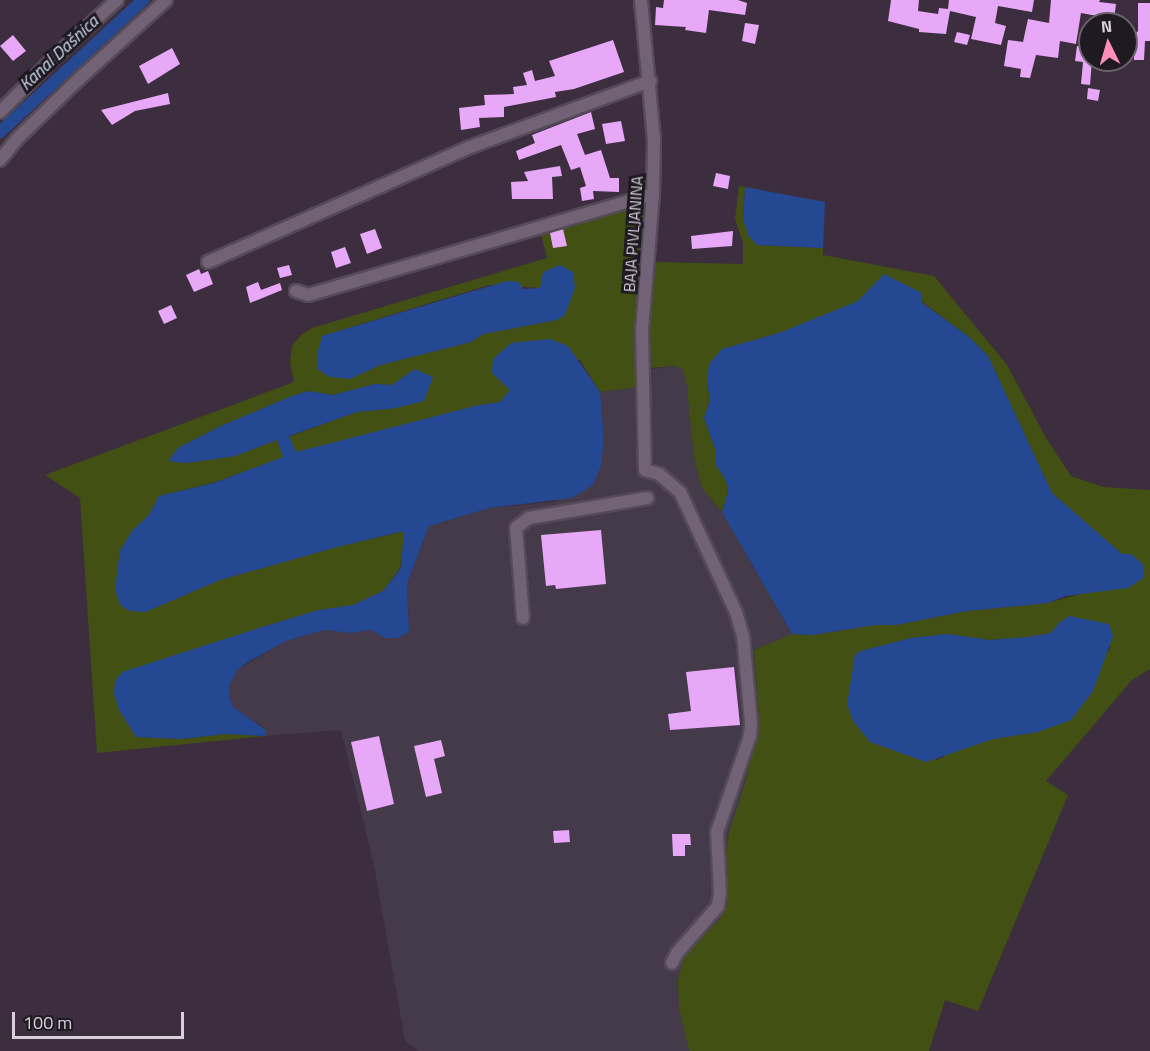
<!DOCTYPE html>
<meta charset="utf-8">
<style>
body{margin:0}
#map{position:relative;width:1150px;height:1051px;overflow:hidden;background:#3c2e3f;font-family:"Titillium Web",sans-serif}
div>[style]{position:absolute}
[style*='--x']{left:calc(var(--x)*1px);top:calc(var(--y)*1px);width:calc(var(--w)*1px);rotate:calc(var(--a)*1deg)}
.industrial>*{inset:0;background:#443a4a}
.green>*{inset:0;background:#425013}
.water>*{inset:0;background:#244891}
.canal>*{height:12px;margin:-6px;padding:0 6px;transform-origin:6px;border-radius:6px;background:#244891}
.building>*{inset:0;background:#e7a8f7}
.roads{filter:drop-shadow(2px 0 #554a58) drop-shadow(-2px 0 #554a58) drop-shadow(0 2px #554a58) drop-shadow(0 -2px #554a58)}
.minor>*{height:12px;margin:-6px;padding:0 6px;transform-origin:6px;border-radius:6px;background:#716275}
span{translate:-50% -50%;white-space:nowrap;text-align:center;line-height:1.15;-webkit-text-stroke:6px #1f1921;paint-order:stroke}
.street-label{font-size:16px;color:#d8cfda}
.water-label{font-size:18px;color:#cdd9ee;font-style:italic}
.north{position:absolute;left:1078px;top:12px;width:60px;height:60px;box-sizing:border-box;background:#1f1921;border:2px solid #69626b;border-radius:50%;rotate:355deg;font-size:16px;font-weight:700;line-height:24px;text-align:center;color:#d8cfda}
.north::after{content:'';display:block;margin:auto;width:21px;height:27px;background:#ff8eba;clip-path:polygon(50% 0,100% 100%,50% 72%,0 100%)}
.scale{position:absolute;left:12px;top:1012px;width:172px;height:27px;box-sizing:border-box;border:3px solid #d8cfda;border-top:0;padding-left:8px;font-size:18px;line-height:21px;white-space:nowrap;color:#d8cfda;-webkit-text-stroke:4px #1f1921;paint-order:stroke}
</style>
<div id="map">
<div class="industrial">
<i style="clip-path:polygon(677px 366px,683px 370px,687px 386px,702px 488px,722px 512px,792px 634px,754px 650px,759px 720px,744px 787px,729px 832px,726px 852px,728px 903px,719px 920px,690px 948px,678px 980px,679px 1008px,689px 1051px,419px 1051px,405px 1041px,374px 865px,341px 730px,265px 736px,266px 729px,233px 707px,229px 696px,230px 684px,237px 670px,286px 641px,324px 630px,351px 633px,371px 630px,381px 634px,409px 624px,407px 584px,429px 526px,489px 508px,555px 502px,604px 440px,600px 392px,637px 387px,637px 371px)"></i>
</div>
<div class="green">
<i style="clip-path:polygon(evenodd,739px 186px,745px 187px,743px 219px,757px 245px,823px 248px,823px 255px,934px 276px,1007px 365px,1046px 438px,1071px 476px,1103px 487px,1150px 490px,1150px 669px,1132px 680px,1046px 781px,1068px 795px,978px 1011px,945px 1000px,929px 1051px,689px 1051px,679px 1008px,678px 980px,683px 961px,690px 948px,719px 920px,727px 903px,726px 852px,729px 832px,744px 787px,759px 720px,754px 650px,792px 634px,812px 635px,875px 625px,896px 625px,967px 611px,1048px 603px,1084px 593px,1122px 554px,1052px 493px,988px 356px,969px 337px,885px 274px,858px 301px,829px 315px,779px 333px,722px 349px,707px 382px,710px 400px,704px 418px,716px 452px,716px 465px,726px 481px,728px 492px,722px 512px,702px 488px,694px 458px,687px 386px,683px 370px,676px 366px,649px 368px,650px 326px,654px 262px,743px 264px,743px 243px,735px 219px,739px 186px,1059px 623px,1111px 647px,1038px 732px,993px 739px,956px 750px,937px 760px,855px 655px,861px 651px,911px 638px,948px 634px,989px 640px,1028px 637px,1051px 633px,1059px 623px)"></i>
<i style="clip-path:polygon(evenodd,646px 200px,649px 204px,637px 387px,600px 392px,580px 360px,492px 373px,510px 390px,500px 402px,479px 405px,296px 453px,288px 437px,357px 412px,396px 408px,415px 369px,392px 385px,375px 384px,333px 395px,308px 391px,292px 396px,221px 426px,178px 448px,169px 461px,187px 463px,235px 456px,277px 440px,284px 457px,213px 483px,159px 496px,149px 515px,132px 531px,120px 551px,118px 568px,145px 612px,220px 580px,337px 547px,405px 531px,400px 568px,383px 591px,353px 605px,319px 610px,262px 627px,136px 737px,181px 739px,225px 734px,265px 736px,97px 753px,80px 498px,45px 475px,294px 382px,290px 363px,292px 346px,301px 335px,312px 328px,547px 258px,540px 231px,646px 200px,489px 285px,540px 288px,557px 320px,483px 334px,471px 342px,380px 365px,350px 379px,322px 336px,489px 285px)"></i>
</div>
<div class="water">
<i style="clip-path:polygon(745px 187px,825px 202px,823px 248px,757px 245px,748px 235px,743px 219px)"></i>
<i style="clip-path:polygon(560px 265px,573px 272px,575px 288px,565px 315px,557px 320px,483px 334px,471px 342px,380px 365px,350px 379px,330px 377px,317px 369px,317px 355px,322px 336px,507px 281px,519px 282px,523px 289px,540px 288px,543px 272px)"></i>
<i style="clip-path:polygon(884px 274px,922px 293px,921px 302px,969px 337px,988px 356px,1052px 493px,1122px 554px,1131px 554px,1144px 565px,1143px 578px,1128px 588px,1065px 596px,1048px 603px,967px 611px,896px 625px,875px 625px,812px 635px,792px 634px,722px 512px,728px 492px,726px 481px,716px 465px,716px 452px,704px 418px,710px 400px,707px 382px,709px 364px,722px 349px,779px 333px,858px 301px)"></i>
<i style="clip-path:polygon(550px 339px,568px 346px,600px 392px,604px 440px,601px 466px,593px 485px,572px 498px,489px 508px,429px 526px,407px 584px,409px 632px,398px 638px,385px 638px,371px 630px,351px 633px,324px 630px,286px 641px,248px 662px,237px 670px,230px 684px,229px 696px,233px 707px,266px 730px,265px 736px,225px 734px,181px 739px,136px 737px,119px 710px,114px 694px,115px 681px,122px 672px,262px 627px,319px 610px,353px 605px,383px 591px,401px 568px,404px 531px,337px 547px,220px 580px,145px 612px,130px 611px,120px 605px,115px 589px,120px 551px,132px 531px,149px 515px,159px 496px,214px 483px,283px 457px,277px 440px,235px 456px,187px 463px,168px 461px,178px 448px,221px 426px,292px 396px,308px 391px,333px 395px,375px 384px,392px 385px,415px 369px,433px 377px,424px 401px,396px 408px,357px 412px,289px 436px,296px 452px,479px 405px,500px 402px,510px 390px,492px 373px,493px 359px,511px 343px)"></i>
<i style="clip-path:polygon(1069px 616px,1109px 624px,1113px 636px,1093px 691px,1071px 720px,1038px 732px,993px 739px,926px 762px,870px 742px,853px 721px,847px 704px,855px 655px,861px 651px,911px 638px,948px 634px,989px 640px,1028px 637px,1051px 633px,1059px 623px)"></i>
</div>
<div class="canal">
<i style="--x:0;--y:132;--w:195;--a:-42.7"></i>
</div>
<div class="building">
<i style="clip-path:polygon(664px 0,738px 0,747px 3px,745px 15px,709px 10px,706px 33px,685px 30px,686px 27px,655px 25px,656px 7px,663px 8px)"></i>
<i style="clip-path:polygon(891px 0,919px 0,918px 11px,938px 14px,939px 8px,948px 9px,949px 0,1034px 0,1032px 12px,998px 6px,995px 23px,1006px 26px,1001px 45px,971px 39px,976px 17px,950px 11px,946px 34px,919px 32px,919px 29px,888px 21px)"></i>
<i style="clip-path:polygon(1051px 0,1100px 0,1099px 2px,1116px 4px,1114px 19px,1081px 13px,1076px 44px,1060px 41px,1058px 58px,1036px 55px,1030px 78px,1020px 77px,1021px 69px,1004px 66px,1008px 40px,1023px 42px,1028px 19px,1049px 23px)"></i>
<i style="clip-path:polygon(1138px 3px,1150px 3px,1150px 41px,1145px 41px,1144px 60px,1134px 60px,1134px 53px,1126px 52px,1126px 32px,1135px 34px,1138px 31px)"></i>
<i style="clip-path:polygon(745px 23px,759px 25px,755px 44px,742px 41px)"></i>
<i style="clip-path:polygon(957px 32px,970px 35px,967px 45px,954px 42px)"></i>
<i style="clip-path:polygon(13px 35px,26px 51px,13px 61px,0 46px)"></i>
<i style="clip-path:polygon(613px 40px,624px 72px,574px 89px,555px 92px,556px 97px,504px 107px,504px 117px,479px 118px,480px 127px,461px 130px,459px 108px,485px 105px,484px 95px,514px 94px,513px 87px,527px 85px,523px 73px,532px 70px,535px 81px,555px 76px,549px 61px)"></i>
<i style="clip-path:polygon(1077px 46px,1090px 48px,1090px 60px,1092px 60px,1090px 85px,1081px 84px,1083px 62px,1075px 61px)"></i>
<i style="clip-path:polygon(172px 48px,180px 64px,148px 84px,139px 66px)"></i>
<i style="clip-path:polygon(1088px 88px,1100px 90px,1098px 101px,1087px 99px)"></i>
<i style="clip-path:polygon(168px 93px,170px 104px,135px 111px,112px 125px,101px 110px)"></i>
<i style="clip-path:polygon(591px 112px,595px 129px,577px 134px,585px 155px,601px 150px,610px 178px,619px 178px,619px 192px,593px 191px,594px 199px,582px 201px,580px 188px,586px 186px,580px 167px,571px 170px,561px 145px,519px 160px,516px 151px,535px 143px,532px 135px)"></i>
<i style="clip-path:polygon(621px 121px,625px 141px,606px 144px,602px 124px)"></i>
<i style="clip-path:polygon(560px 166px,562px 176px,552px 177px,553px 199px,512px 199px,511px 182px,528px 181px,524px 172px)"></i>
<i style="clip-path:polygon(716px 173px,730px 176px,728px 189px,713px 186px)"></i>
<i style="clip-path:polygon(375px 229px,382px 248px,367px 254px,360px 234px)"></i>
<i style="clip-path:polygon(563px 229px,567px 246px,553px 248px,550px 233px)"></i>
<i style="clip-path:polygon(733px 231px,732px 246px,692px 249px,691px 236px)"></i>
<i style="clip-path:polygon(345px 247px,351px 263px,336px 268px,331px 252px)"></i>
<i style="clip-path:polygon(289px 265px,292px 275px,280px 278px,277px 268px)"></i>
<i style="clip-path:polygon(199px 269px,201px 274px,208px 271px,213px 284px,194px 292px,186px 275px)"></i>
<i style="clip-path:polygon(258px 282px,261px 290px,280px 283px,282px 290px,250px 303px,246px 287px)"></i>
<i style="clip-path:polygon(171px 305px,177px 318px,164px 324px,158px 311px)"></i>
<i style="clip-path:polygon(601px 530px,606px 584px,556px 589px,555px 585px,546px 586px,541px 535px)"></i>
<i style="clip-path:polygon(734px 667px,740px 725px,670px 730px,668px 714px,691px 711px,686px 672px)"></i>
<i style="clip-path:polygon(379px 736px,394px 804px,367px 811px,351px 742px)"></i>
<i style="clip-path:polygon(441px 740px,445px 756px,434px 759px,442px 793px,426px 797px,414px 746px)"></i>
<i style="clip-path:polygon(569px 830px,570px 842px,554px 843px,553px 831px)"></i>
<i style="clip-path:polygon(672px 834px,690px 834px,691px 845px,685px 845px,685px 856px,673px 856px)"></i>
</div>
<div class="roads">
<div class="minor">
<i style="--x:641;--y:0;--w:140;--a:84.7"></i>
<i style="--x:654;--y:139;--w:55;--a:91"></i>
<i style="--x:653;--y:194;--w:136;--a:94.6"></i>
<i style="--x:642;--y:330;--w:140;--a:88.8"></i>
<i style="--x:645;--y:470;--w:15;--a:16"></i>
<i style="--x:659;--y:474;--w:28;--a:41"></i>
<i style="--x:680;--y:492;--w:132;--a:65"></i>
<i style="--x:736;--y:612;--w:25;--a:74"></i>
<i style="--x:743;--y:636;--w:87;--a:84.7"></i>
<i style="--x:751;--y:723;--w:13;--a:94"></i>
<i style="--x:750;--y:736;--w:102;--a:109"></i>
<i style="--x:717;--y:832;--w:61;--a:87.2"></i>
<i style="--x:720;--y:893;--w:13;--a:99"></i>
<i style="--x:718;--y:906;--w:62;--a:131.1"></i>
<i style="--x:677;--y:953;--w:11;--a:117"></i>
<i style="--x:0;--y:112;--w:78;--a:-45"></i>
<i style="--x:55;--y:57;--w:84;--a:-42.6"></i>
<i style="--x:0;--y:160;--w:27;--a:-51"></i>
<i style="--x:17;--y:139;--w:88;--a:-44.1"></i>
<i style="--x:80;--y:78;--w:116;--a:-42.2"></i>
<i style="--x:208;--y:262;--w:286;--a:-23.7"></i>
<i style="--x:470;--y:147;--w:192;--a:-20.1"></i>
<i style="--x:296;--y:291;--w:13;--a:18"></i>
<i style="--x:308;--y:295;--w:359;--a:-16.3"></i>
<i style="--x:523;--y:618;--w:90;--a:-94.4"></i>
<i style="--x:516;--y:528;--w:16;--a:-38"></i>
<i style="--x:529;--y:518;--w:120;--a:-9.6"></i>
</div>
</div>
<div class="street-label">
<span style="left:633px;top:234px;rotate:-86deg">BAJA PIVLJANINA</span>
</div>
<div class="water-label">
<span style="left:59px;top:53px;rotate:-43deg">Kanal Dašnica</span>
</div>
<div class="north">N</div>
<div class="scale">100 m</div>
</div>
